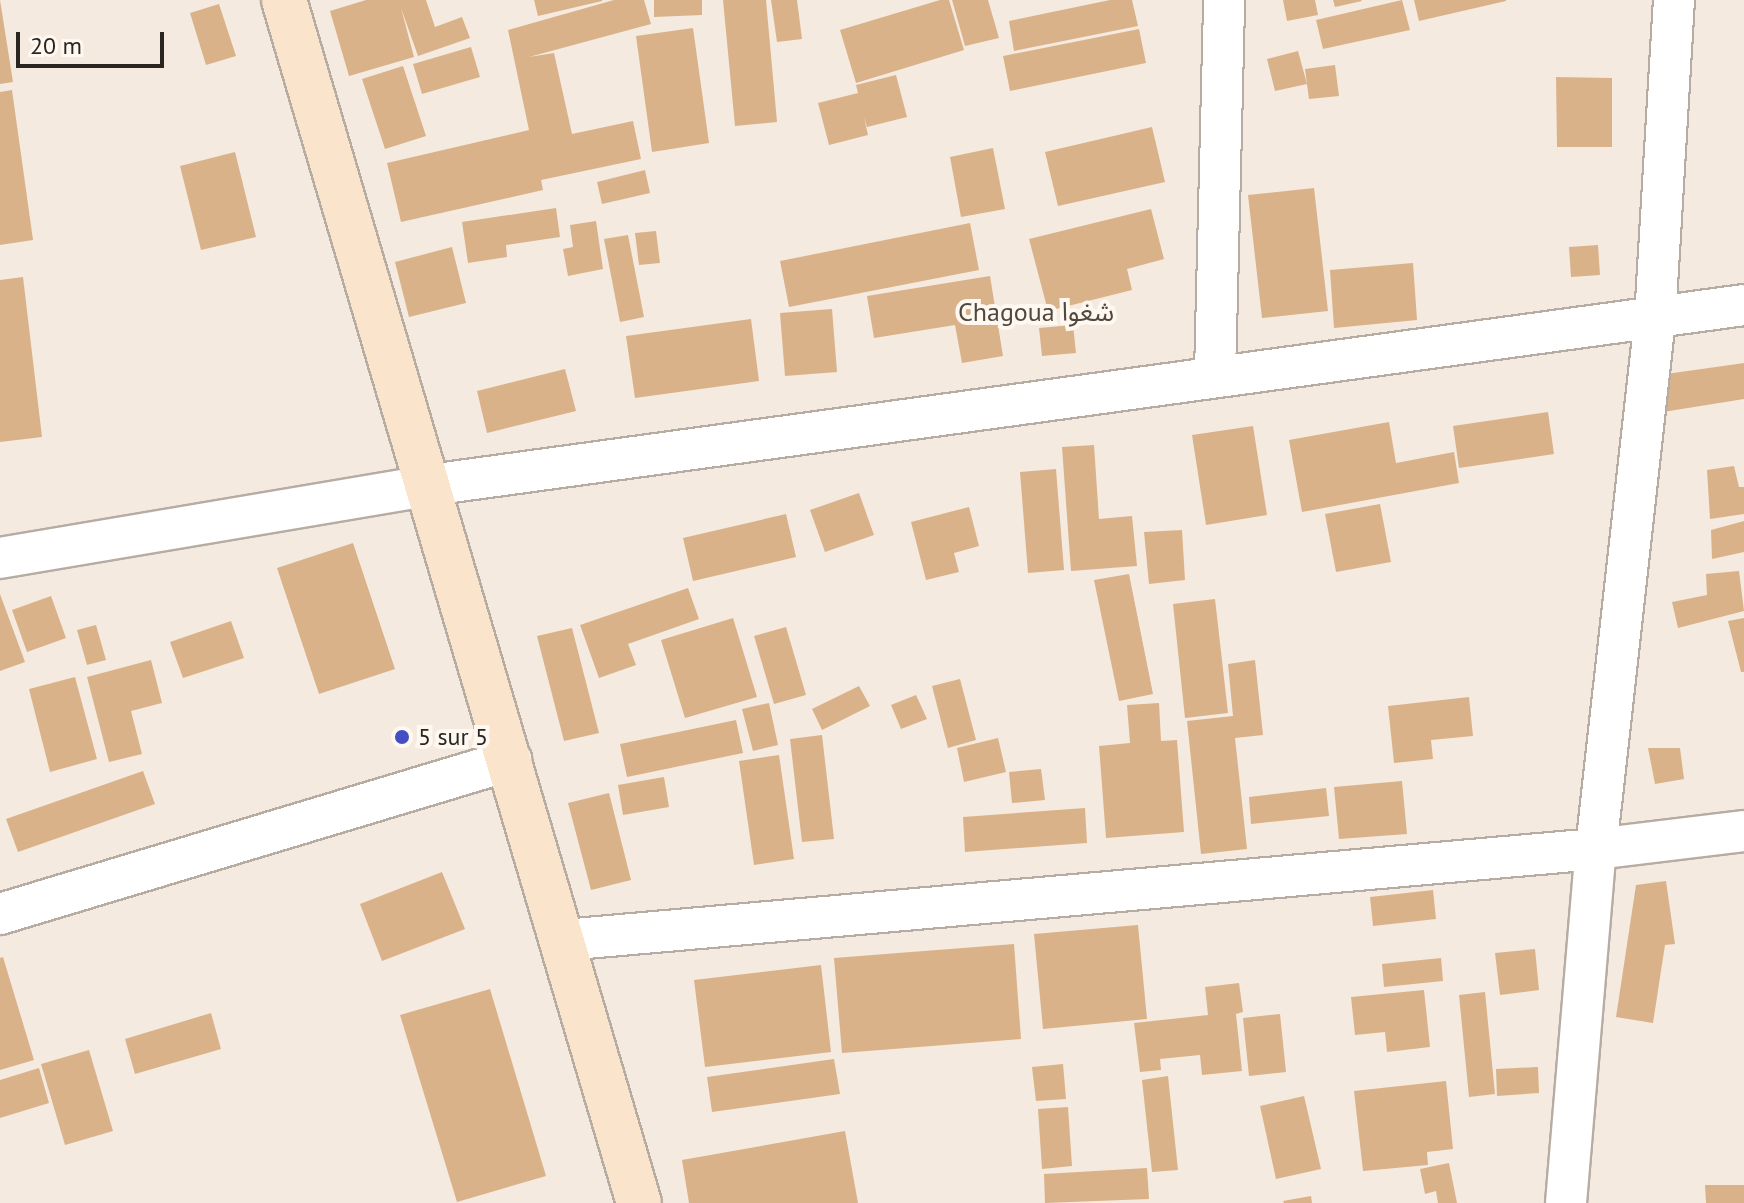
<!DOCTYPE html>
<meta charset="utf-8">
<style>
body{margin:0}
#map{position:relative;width:1744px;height:1203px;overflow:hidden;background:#f5eadf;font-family:"PT Sans","Noto Sans Arabic",sans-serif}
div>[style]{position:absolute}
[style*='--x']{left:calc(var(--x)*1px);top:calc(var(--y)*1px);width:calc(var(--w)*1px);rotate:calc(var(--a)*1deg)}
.building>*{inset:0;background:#dab289}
.roads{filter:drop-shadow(2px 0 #b6aca2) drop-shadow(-2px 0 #b6aca2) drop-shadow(0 2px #b6aca2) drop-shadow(0 -2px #b6aca2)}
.street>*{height:40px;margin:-20px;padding:0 20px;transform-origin:20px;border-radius:20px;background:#fff}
.secondary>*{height:44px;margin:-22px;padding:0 22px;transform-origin:22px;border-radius:22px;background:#fae5cc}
.dots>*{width:22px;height:22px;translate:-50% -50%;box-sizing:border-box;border:4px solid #fff8f1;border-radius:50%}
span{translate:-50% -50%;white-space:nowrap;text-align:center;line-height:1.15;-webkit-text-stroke:8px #fff8f1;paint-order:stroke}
.poi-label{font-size:24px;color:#292521}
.left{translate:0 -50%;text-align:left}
.neighbourhood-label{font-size:26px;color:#50473e}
.scale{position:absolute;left:16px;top:32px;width:148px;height:36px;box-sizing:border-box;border:4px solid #292521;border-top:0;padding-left:10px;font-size:24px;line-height:28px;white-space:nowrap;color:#292521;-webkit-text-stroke:6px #fff8f1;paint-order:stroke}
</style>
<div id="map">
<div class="building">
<i style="clip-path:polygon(0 0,13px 82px,0 84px)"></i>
<i style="clip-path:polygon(366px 0,426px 0,435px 27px,462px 17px,470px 38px,418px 56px,401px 8px,414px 57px,349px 76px,330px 11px)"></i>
<i style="clip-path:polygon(534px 0,602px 0,602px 1px,538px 16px)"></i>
<i style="clip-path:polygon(614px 0,644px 0,651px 24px,529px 57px,554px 53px,572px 134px,633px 121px,641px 159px,541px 180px,543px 190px,401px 222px,387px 163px,529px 130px,508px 30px)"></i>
<i style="clip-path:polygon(654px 0,702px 0,702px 15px,654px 17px)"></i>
<i style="clip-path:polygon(723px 0,766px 0,777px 122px,735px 126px)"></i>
<i style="clip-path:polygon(771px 0,797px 0,802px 39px,777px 42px)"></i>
<i style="clip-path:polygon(940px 0,949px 0,964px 50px,856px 83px,840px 30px)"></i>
<i style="clip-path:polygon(952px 0,988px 0,999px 38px,965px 46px)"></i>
<i style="clip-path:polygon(1110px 0,1132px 0,1138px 26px,1014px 51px,1009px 21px)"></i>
<i style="clip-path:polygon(1283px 0,1315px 0,1318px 15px,1287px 21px)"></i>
<i style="clip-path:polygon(1333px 0,1361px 0,1362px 1px,1335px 7px)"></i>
<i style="clip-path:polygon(1402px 0,1410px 30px,1323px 49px,1316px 20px)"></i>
<i style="clip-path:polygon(1414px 0,1506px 0,1506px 1px,1419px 21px)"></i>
<i style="clip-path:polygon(219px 4px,236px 56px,206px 65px,190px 13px)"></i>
<i style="clip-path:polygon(693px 28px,709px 143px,652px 152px,636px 36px)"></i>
<i style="clip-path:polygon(1139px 29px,1146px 63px,1010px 91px,1003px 56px)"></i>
<i style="clip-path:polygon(471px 47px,480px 77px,422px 94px,413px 64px)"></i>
<i style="clip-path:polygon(1298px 51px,1307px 84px,1275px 91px,1267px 59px)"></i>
<i style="clip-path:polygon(1335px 65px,1339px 96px,1309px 99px,1305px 69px)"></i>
<i style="clip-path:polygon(403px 66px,426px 136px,385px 149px,362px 79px)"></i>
<i style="clip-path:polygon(896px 75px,907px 117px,867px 127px,864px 117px,868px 135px,829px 145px,818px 103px,858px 93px,856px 85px)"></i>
<i style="clip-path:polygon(1556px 77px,1612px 78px,1612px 147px,1557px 147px)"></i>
<i style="clip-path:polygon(12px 90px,33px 240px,0 245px,0 92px)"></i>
<i style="clip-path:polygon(1152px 127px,1165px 182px,1058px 206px,1045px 152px)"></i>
<i style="clip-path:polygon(993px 148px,1005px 209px,961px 217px,950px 157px)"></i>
<i style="clip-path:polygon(235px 152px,256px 237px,201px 250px,180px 166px)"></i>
<i style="clip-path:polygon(645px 170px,650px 193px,602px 204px,597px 182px)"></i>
<i style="clip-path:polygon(1314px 188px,1328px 311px,1262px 318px,1248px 195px)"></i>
<i style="clip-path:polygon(556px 208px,560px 237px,506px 245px,507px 257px,468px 263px,462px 222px)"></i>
<i style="clip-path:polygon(1151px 209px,1164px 259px,1127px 269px,1132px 290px,1048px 311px,1029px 239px)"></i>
<i style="clip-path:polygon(596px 221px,603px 269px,568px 276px,563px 249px,573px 247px,570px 225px)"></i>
<i style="clip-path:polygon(970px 223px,979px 270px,789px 307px,780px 261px)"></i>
<i style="clip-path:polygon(656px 231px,660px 263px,639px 265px,635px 233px)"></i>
<i style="clip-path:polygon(628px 235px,644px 317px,620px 322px,604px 239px)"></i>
<i style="clip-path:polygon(1598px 245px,1600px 275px,1571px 277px,1569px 247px)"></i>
<i style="clip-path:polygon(452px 247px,466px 303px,409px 317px,395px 262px)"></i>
<i style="clip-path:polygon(1413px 263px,1417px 320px,1334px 328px,1330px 270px)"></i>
<i style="clip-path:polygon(990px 276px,1003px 356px,962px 363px,955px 325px,874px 338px,867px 296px)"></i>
<i style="clip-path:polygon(23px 277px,42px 437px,0 442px,0 280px)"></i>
<i style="clip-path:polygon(832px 309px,837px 372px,785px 376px,780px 313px)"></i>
<i style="clip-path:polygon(751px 319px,759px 381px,635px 398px,626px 336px)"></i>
<i style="clip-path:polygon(1073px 325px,1076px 353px,1042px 356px,1039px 328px)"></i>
<i style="clip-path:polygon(1744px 363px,1744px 399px,1663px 412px,1659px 375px)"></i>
<i style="clip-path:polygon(565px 369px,576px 411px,487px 433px,477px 391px)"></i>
<i style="clip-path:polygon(1548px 412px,1554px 454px,1459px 468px,1453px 426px)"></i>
<i style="clip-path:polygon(1389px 422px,1396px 463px,1454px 452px,1459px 483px,1302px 512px,1289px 440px)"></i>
<i style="clip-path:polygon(1253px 426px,1267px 515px,1206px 525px,1192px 435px)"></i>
<i style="clip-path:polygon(1094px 445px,1099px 519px,1132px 516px,1137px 566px,1071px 571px,1062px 447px)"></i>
<i style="clip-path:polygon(1734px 466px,1739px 487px,1744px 487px,1744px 514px,1710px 519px,1707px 470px)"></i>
<i style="clip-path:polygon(1056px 469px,1064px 570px,1028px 573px,1020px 472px)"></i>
<i style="clip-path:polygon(859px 493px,874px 535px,825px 552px,810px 510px)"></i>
<i style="clip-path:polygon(1380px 504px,1391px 562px,1336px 572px,1325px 514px)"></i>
<i style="clip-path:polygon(969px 507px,979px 546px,954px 553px,959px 572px,926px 580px,911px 522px)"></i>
<i style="clip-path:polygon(786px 514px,796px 557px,693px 581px,683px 538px)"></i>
<i style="clip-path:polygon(1744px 521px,1744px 552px,1712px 559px,1711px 530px)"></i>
<i style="clip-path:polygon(1182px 530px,1185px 580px,1149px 584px,1144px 532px)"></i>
<i style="clip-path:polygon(353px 543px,395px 669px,319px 694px,277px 568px)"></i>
<i style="clip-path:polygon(1739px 571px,1744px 611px,1678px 628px,1672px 602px,1707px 595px,1706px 574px)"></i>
<i style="clip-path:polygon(1129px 574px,1153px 694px,1119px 701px,1094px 580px)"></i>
<i style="clip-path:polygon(688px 588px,699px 619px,628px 644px,636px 665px,599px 678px,580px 625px)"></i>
<i style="clip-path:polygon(0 594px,25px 662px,0 671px)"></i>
<i style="clip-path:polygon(51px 596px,66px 638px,27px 652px,12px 610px)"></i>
<i style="clip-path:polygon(1215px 599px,1228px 713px,1185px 718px,1173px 604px)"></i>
<i style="clip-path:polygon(733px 618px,757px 697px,685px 718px,661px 640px)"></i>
<i style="clip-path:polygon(1744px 618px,1744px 672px,1741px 672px,1728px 621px)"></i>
<i style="clip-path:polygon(231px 621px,244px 658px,183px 678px,170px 642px)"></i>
<i style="clip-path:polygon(96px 625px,106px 660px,87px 665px,77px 630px)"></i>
<i style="clip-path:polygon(786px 627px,806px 695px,774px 704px,754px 636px)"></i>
<i style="clip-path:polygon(572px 628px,599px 733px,564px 741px,537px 636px)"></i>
<i style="clip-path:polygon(151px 660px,162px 703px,131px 711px,142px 754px,109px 762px,87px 677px)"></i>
<i style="clip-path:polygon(1255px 660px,1263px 735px,1235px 738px,1247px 849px,1201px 854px,1187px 721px,1233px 716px,1228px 664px)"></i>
<i style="clip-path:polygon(75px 677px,97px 759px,50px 772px,29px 689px)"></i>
<i style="clip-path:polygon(960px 679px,976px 740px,948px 748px,932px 686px)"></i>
<i style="clip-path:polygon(859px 686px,870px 706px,822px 730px,812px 709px)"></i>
<i style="clip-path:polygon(916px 695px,927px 719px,901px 729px,891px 705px)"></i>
<i style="clip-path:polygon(1469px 697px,1473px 736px,1431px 740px,1433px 759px,1394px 763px,1388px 706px)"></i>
<i style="clip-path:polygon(769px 703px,778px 745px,753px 751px,742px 709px)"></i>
<i style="clip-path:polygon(1159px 703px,1161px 741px,1177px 740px,1184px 832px,1106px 838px,1099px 746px,1130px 743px,1127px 705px)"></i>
<i style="clip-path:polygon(736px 720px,743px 753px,627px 777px,620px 744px)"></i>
<i style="clip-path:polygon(822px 735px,834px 839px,802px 842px,790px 739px)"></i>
<i style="clip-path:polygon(998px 738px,1006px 772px,964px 782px,957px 748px)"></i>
<i style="clip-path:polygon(1648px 748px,1680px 748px,1684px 779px,1655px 784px)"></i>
<i style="clip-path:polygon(779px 755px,794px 859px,754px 865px,739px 761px)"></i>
<i style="clip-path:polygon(1041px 769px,1045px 800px,1012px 803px,1009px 772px)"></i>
<i style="clip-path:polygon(143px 771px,155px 804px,18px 852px,6px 819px)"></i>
<i style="clip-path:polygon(664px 777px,669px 807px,623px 815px,618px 785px)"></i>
<i style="clip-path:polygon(1402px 781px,1407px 834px,1339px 839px,1334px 787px)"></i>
<i style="clip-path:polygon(1326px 788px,1329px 816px,1251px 824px,1249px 797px)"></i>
<i style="clip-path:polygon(609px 793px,631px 880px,591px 890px,568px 803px)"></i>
<i style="clip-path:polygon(1085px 808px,1087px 843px,965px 852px,963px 817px)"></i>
<i style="clip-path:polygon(442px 872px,465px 929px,382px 961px,360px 904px)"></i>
<i style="clip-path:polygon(1666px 881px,1675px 944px,1665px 945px,1653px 1023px,1616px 1017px,1636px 885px)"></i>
<i style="clip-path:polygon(1433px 890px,1436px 919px,1373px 926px,1370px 897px)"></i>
<i style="clip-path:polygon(1138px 925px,1147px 1019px,1043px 1029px,1034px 934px)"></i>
<i style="clip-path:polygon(1014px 944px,1021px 1039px,842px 1053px,834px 958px)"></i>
<i style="clip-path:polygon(1535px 949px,1539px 990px,1500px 995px,1495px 953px)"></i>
<i style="clip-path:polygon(3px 957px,34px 1060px,0 1070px,0 958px)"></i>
<i style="clip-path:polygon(1441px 958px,1443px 981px,1384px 987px,1382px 964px)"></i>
<i style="clip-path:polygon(821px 965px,831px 1052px,705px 1067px,694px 980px)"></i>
<i style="clip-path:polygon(1239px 983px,1243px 1012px,1236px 1014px,1242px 1071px,1202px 1075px,1200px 1055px,1160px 1059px,1161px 1070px,1140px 1072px,1134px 1023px,1208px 1015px,1205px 987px)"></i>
<i style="clip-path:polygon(490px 989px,546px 1176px,457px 1202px,400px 1015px)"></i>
<i style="clip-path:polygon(1424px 990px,1430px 1047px,1387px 1052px,1385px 1032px,1355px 1035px,1351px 997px)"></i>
<i style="clip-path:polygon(1485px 992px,1495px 1094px,1469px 1097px,1459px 995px)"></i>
<i style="clip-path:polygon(211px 1013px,221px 1049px,135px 1074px,125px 1039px)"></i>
<i style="clip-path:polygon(1280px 1014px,1286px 1072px,1249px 1076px,1243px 1018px)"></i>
<i style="clip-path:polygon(89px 1050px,113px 1131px,65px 1145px,41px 1064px)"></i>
<i style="clip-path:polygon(834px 1059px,840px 1094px,712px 1112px,707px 1077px)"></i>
<i style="clip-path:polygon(1063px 1064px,1066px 1099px,1036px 1101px,1032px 1067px)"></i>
<i style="clip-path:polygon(1538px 1067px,1539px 1093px,1497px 1096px,1496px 1069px)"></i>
<i style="clip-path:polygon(39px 1068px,49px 1103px,0 1118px,0 1080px)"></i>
<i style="clip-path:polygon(1168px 1076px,1178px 1170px,1152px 1172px,1142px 1080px)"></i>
<i style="clip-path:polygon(1446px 1081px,1453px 1149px,1427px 1152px,1428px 1165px,1363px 1171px,1354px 1091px)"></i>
<i style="clip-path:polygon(1304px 1096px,1321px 1169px,1276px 1179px,1260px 1106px)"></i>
<i style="clip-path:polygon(1068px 1107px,1072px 1166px,1042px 1169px,1038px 1109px)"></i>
<i style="clip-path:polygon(845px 1131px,858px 1203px,689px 1203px,682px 1160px)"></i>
<i style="clip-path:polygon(1449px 1163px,1457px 1203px,1438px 1203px,1436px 1191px,1425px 1194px,1420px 1169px)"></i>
<i style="clip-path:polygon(1147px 1168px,1149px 1199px,1045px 1203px,1044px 1174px)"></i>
<i style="clip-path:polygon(1705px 1185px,1744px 1185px,1744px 1203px,1706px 1203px)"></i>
<i style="clip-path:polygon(1311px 1196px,1312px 1203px,1284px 1203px,1283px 1201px)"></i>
</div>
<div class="roads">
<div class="street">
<i style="--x:1215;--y:374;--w:374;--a:-88.6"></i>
<i style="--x:0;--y:558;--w:436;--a:-9.6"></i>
<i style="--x:430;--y:485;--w:1326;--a:-7.8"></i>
<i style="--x:0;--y:914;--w:534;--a:-16.77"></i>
<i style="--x:564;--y:940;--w:1036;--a:-5.04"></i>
<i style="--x:1596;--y:849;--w:149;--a:-6.9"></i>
<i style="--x:1566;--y:1203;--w:355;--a:-85.2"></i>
<i style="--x:1596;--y:849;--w:533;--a:-83.65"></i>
<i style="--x:1655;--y:319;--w:320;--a:-86.6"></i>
</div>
<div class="secondary">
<i style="--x:284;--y:0;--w:1254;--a:73.56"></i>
</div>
</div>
<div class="dots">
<i style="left:402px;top:737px;background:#444fc4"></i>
</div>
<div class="poi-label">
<span class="left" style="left:418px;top:737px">5 sur 5</span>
</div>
<div class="neighbourhood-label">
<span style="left:1036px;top:312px">Chagoua شغوا</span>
</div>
<div class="scale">20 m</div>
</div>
